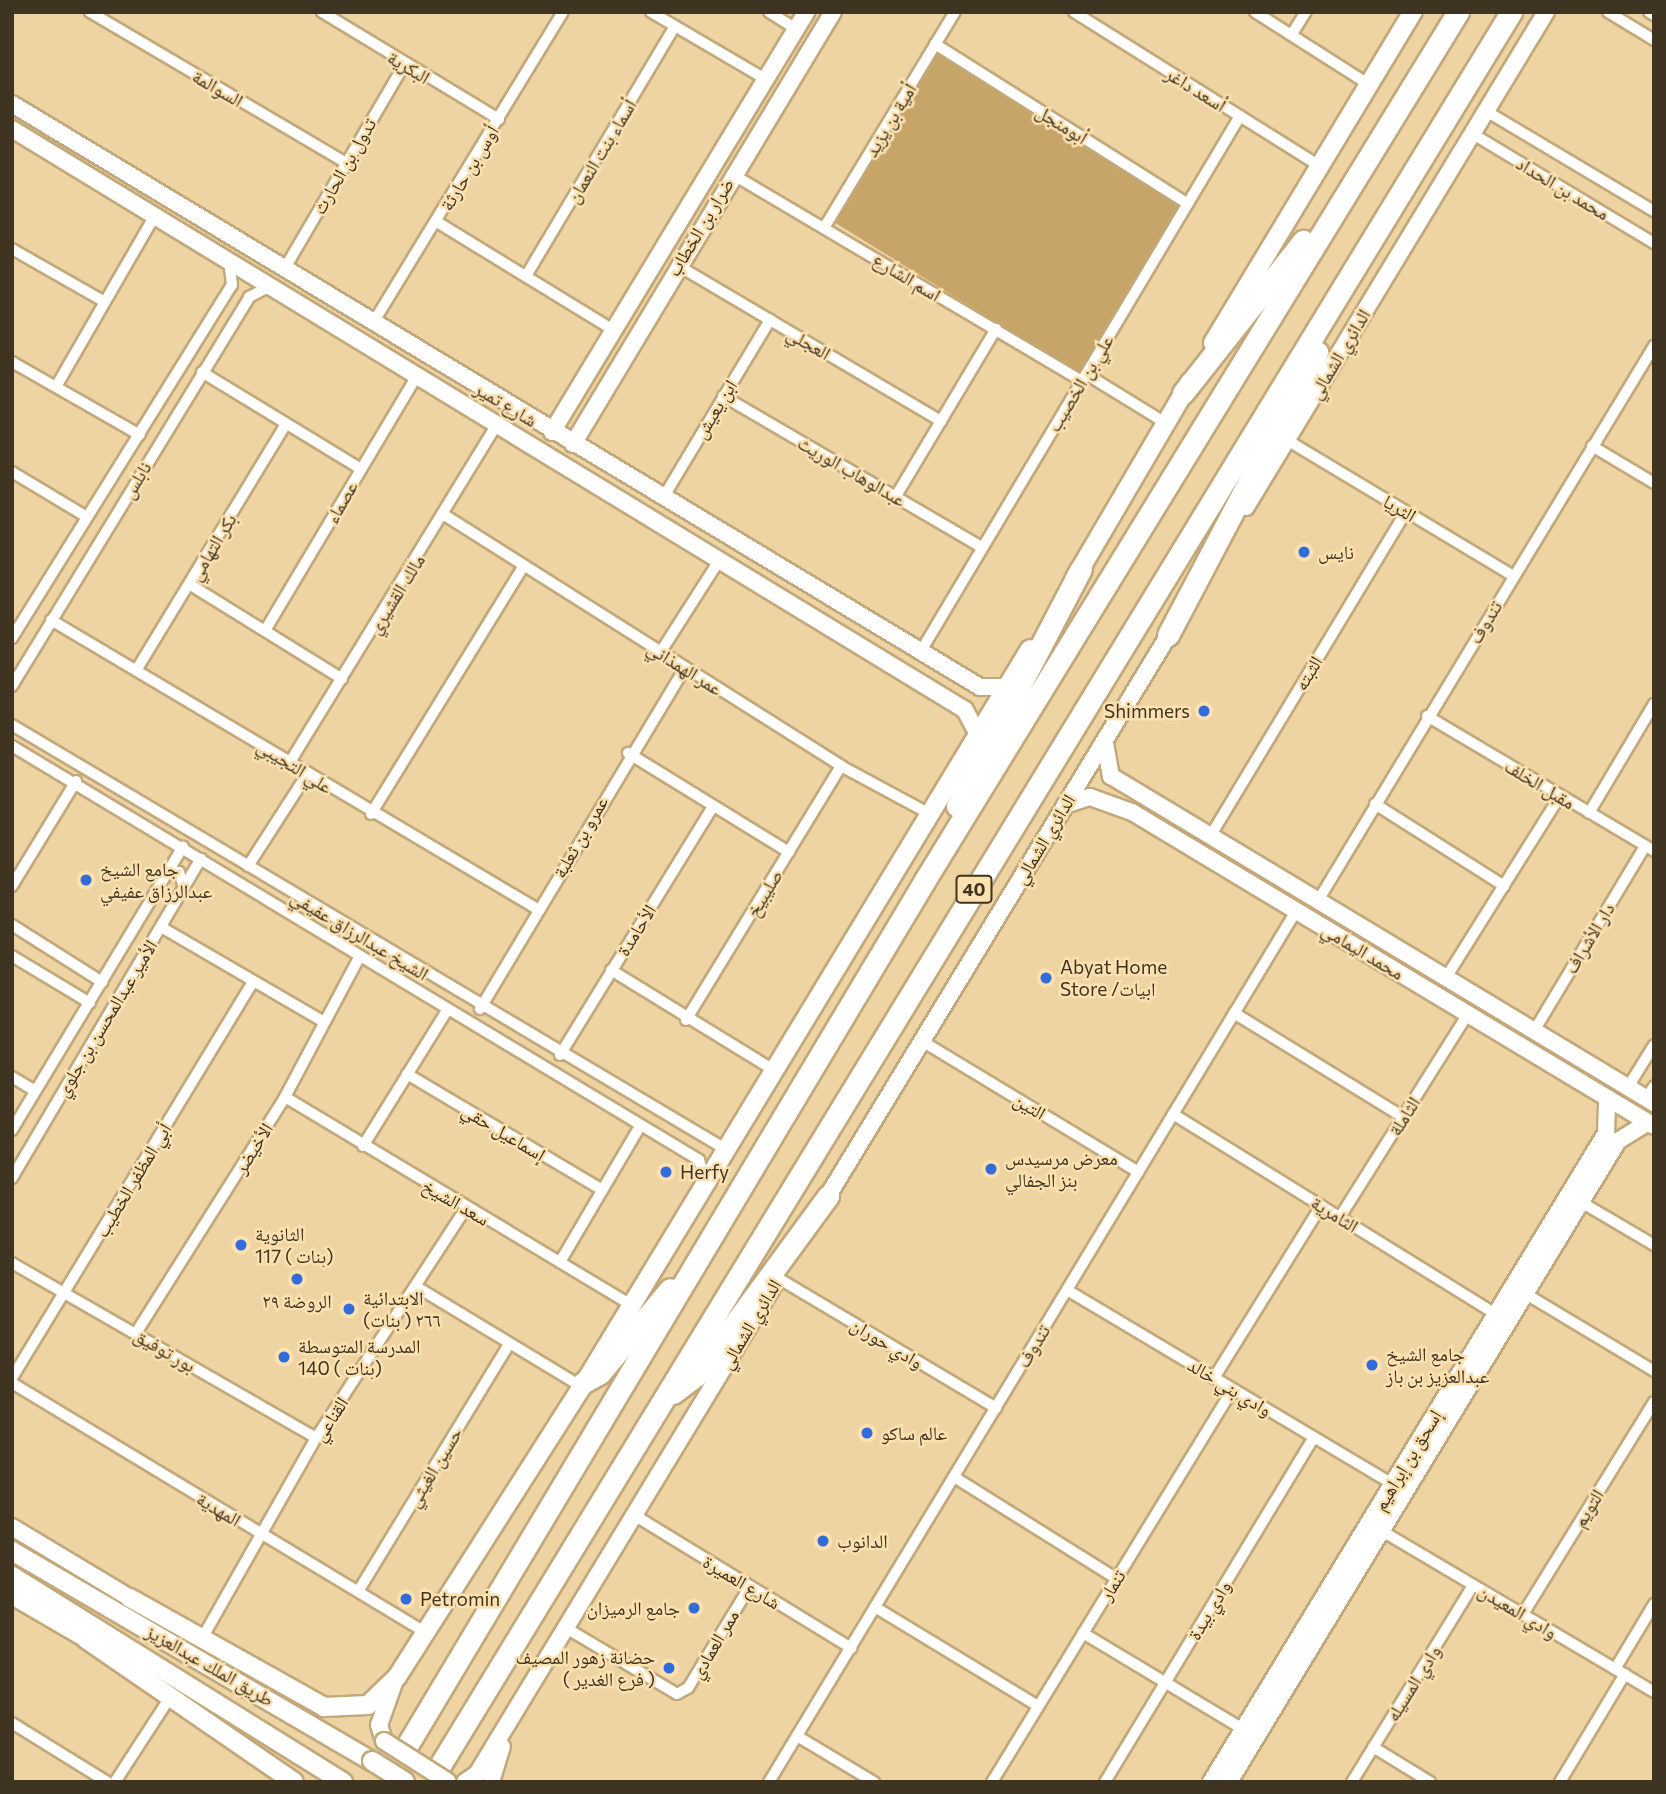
<!DOCTYPE html>
<meta charset="utf-8">
<style>
body{margin:0}
#map{position:relative;width:1666px;height:1794px;overflow:hidden;background:#eed3a3;font-family:Commissioner,"Noto Naskh Arabic",sans-serif}
div>[style]{position:absolute}
[style*='--x']{left:calc(var(--x)*1px);top:calc(var(--y)*1px);width:calc(var(--w)*1px);rotate:calc(var(--a)*1deg)}
.green>*{inset:0;background:#c7a568}
.highway-tunnel>*{height:21px;margin-top:-10.5px;transform-origin:0;background:repeating-linear-gradient(90deg,#cbb389 0 21px,transparent 0 31px)}
.roads{filter:drop-shadow(2px 0 #c2a87a) drop-shadow(-2px 0 #c2a87a) drop-shadow(0 2px #c2a87a) drop-shadow(0 -2px #c2a87a)}
.street>*{height:10px;margin:-5px;padding:0 5px;transform-origin:5px;border-radius:5px;background:#fff}
.secondary>*{height:16px;margin:-8px;padding:0 8px;transform-origin:8px;border-radius:8px;background:#fff}
.primary>*{height:18px;margin:-9px;padding:0 9px;transform-origin:9px;border-radius:9px;background:#fff}
.highway>*{height:21px;margin:-10.5px;padding:0 10.5px;transform-origin:10.5px;border-radius:10.5px;background:#fff}
.bridges{filter:drop-shadow(2px 0 #c2a87a) drop-shadow(-2px 0 #c2a87a) drop-shadow(0 2px #c2a87a) drop-shadow(0 -2px #c2a87a)}
.secondary-bridge>*{height:16px;margin:-8px;padding:0 8px;transform-origin:8px;border-radius:8px;background:#fff}
.primary-bridge>*{height:18px;margin:-9px;padding:0 9px;transform-origin:9px;border-radius:9px;background:#fff}
.dots>*{width:19px;height:19px;translate:-50% -50%;box-sizing:border-box;border:4px solid #fbe0b0;border-radius:50%}
span{translate:-50% -50%;white-space:nowrap;text-align:center;line-height:1.15;-webkit-text-stroke:5px #fbe0b0;paint-order:stroke}
.shield-label span{padding:2px 5px;background:#fbe0b0;border:2px solid;border-radius:5px;-webkit-text-stroke-width:0}
.shield-label{font-size:18px;color:#3f3421;font-weight:700}
.street-label{font-size:19px;color:#3f3421}
.poi-label{font-size:19px;color:#3f3421}
.left{translate:0 -50%;text-align:left}
.right{translate:-100% -50%;text-align:right}
.frame{position:absolute;inset:0;border:14px solid #3f3421;pointer-events:none}
</style>
<div id="map">
<div class="green">
<i style="clip-path:polygon(938px 54px,1183px 206px,1078px 373px,834px 222px)"></i>
</div>
<div class="highway-tunnel">
<i style="--x:385;--y:1782;--w:44;--a:-58.8"></i>
</div>
<div class="roads">
<div class="street">
<i style="--x:90;--y:12;--w:297;--a:30.5"></i>
<i style="--x:322;--y:12;--w:207;--a:31.2"></i>
<i style="--x:651;--y:12;--w:132;--a:30.4"></i>
<i style="--x:769;--y:12;--w:32;--a:32"></i>
<i style="--x:1074;--y:12;--w:288;--a:32.1"></i>
<i style="--x:1255;--y:12;--w:134;--a:32.5"></i>
<i style="--x:1608;--y:12;--w:54;--a:31.3"></i>
<i style="--x:1649;--y:12;--w:6;--a:31"></i>
<i style="--x:1292;--y:34;--w:26;--a:-58"></i>
<i style="--x:935;--y:44;--w:299;--a:32.3"></i>
<i style="--x:1486;--y:111;--w:196;--a:30.8"></i>
<i style="--x:1473;--y:134;--w:211;--a:31.1"></i>
<i style="--x:732;--y:174;--w:407;--a:30.6"></i>
<i style="--x:437;--y:222;--w:206;--a:31.5"></i>
<i style="--x:824;--y:228;--w:253;--a:-58.8"></i>
<i style="--x:12;--y:249;--w:105;--a:29.7"></i>
<i style="--x:677;--y:265;--w:307;--a:30.6"></i>
<i style="--x:285;--y:268;--w:235;--a:-59.6"></i>
<i style="--x:526;--y:276;--w:291;--a:-59.2"></i>
<i style="--x:373;--y:323;--w:364;--a:-58.6"></i>
<i style="--x:12;--y:362;--w:147;--a:29.7"></i>
<i style="--x:202;--y:372;--w:186;--a:31.4"></i>
<i style="--x:1086;--y:374;--w:92;--a:31.6"></i>
<i style="--x:57;--y:385;--w:196;--a:-60"></i>
<i style="--x:723;--y:396;--w:299;--a:30.3"></i>
<i style="--x:1287;--y:440;--w:264;--a:31"></i>
<i style="--x:1592;--y:446;--w:72;--a:30.8"></i>
<i style="--x:12;--y:472;--w:87;--a:31"></i>
<i style="--x:896;--y:496;--w:195;--a:-59.1"></i>
<i style="--x:663;--y:498;--w:208;--a:-59"></i>
<i style="--x:446;--y:516;--w:467;--a:32.3"></i>
<i style="--x:841;--y:766;--w:99;--a:28.4"></i>
<i style="--x:189;--y:584;--w:180;--a:31.8"></i>
<i style="--x:51;--y:620;--w:568;--a:30.72"></i>
<i style="--x:266;--y:629;--w:295;--a:-59.2"></i>
<i style="--x:12;--y:638;--w:416;--a:-58.1"></i>
<i style="--x:232;--y:285;--w:24;--a:-97"></i>
<i style="--x:921;--y:651;--w:623;--a:-59.19"></i>
<i style="--x:660;--y:653;--w:112;--a:-57.4"></i>
<i style="--x:137;--y:669;--w:287;--a:-58.7"></i>
<i style="--x:12;--y:686;--w:456;--a:-58.6"></i>
<i style="--x:249;--y:297;--w:25;--a:-27"></i>
<i style="--x:1427;--y:716;--w:264;--a:30.7"></i>
<i style="--x:12;--y:725;--w:826;--a:30.73"></i>
<i style="--x:12;--y:746;--w:802;--a:31.07"></i>
<i style="--x:699;--y:1160;--w:18;--a:74"></i>
<i style="--x:628;--y:753;--w:189;--a:31.6"></i>
<i style="--x:290;--y:762;--w:398;--a:-58.5"></i>
<i style="--x:1375;--y:804;--w:153;--a:32.4"></i>
<i style="--x:1589;--y:813;--w:127;--a:-59.2"></i>
<i style="--x:371;--y:814;--w:290;--a:-58.4"></i>
<i style="--x:1211;--y:835;--w:377;--a:-58.9"></i>
<i style="--x:248;--y:866;--w:111;--a:-57.2"></i>
<i style="--x:163;--y:875;--w:16;--a:-11"></i>
<i style="--x:179;--y:872;--w:13;--a:72"></i>
<i style="--x:12;--y:886;--w:123;--a:-58.6"></i>
<i style="--x:1319;--y:899;--w:647;--a:-58.79"></i>
<i style="--x:12;--y:925;--w:107;--a:32.3"></i>
<i style="--x:161;--y:927;--w:185;--a:30.2"></i>
<i style="--x:12;--y:956;--w:91;--a:31.1"></i>
<i style="--x:611;--y:970;--w:187;--a:31.6"></i>
<i style="--x:1447;--y:976;--w:213;--a:-57.9"></i>
<i style="--x:480;--y:1009;--w:398;--a:-59"></i>
<i style="--x:1234;--y:1013;--w:198;--a:31.6"></i>
<i style="--x:686;--y:1020;--w:298;--a:-58.6"></i>
<i style="--x:1534;--y:1031;--w:216;--a:-59"></i>
<i style="--x:922;--y:1041;--w:253;--a:31.2"></i>
<i style="--x:560;--y:1055;--w:292;--a:-58.4"></i>
<i style="--x:407;--y:1074;--w:227;--a:30.7"></i>
<i style="--x:12;--y:1077;--w:27;--a:31"></i>
<i style="--x:1628;--y:1087;--w:49;--a:-58.2"></i>
<i style="--x:285;--y:1097;--w:401;--a:31"></i>
<i style="--x:1646;--y:1099;--w:15;--a:-58"></i>
<i style="--x:1173;--y:1114;--w:380;--a:31.8"></i>
<i style="--x:12;--y:1130;--w:331;--a:-58.9"></i>
<i style="--x:363;--y:1146;--w:161;--a:-58.2"></i>
<i style="--x:12;--y:1178;--w:371;--a:-59.4"></i>
<i style="--x:1581;--y:1202;--w:85;--a:30.5"></i>
<i style="--x:1340;--y:1217;--w:240;--a:-57.8"></i>
<i style="--x:560;--y:1262;--w:158;--a:-59.5"></i>
<i style="--x:12;--y:1263;--w:351;--a:29.9"></i>
<i style="--x:778;--y:1278;--w:254;--a:30.8"></i>
<i style="--x:417;--y:1287;--w:193;--a:31.2"></i>
<i style="--x:1067;--y:1290;--w:378;--a:30.8"></i>
<i style="--x:1526;--y:1294;--w:149;--a:31"></i>
<i style="--x:136;--y:1333;--w:279;--a:-57.7"></i>
<i style="--x:285;--y:1097;--w:157;--a:-62"></i>
<i style="--x:12;--y:1378;--w:464;--a:-58.7"></i>
<i style="--x:1214;--y:1378;--w:203;--a:-58.1"></i>
<i style="--x:12;--y:1383;--w:484;--a:31.1"></i>
<i style="--x:954;--y:1477;--w:192;--a:32"></i>
<i style="--x:634;--y:1515;--w:255;--a:31.5"></i>
<i style="--x:1382;--y:1531;--w:316;--a:30.6"></i>
<i style="--x:359;--y:1590;--w:288;--a:-58.6"></i>
<i style="--x:875;--y:1607;--w:191;--a:31.3"></i>
<i style="--x:1523;--y:1614;--w:249;--a:-58.3"></i>
<i style="--x:566;--y:1628;--w:129;--a:30.7"></i>
<i style="--x:677;--y:1694;--w:13;--a:-29"></i>
<i style="--x:688;--y:1688;--w:119;--a:-58.7"></i>
<i style="--x:1083;--y:1633;--w:187;--a:31"></i>
<i style="--x:204;--y:1635;--w:227;--a:-60.4"></i>
<i style="--x:316;--y:1438;--w:275;--a:-56.9"></i>
<i style="--x:1615;--y:1669;--w:76;--a:-59"></i>
<i style="--x:12;--y:1723;--w:112;--a:31.8"></i>
<i style="--x:797;--y:1736;--w:90;--a:30.9"></i>
<i style="--x:1373;--y:1747;--w:67;--a:31.6"></i>
<i style="--x:115;--y:1782;--w:99;--a:-57"></i>
<i style="--x:769;--y:1782;--w:1018;--a:-58.82"></i>
<i style="--x:992;--y:1782;--w:461;--a:-58.5"></i>
<i style="--x:1105;--y:1782;--w:403;--a:-58.8"></i>
<i style="--x:1352;--y:1782;--w:231;--a:-58.4"></i>
<i style="--x:1560;--y:1782;--w:126;--a:-59"></i>
</div>
<div class="secondary">
<i style="--x:12;--y:104;--w:1130;--a:31.06"></i>
<i style="--x:980;--y:687;--w:25;--a:0"></i>
<i style="--x:12;--y:129;--w:1116;--a:31.37"></i>
<i style="--x:965;--y:710;--w:26;--a:62"></i>
<i style="--x:552;--y:432;--w:491;--a:-58.8"></i>
<i style="--x:573;--y:444;--w:504;--a:-58.96"></i>
<i style="--x:1246;--y:507;--w:579;--a:-58.78"></i>
<i style="--x:1105;--y:743;--w:34;--a:80"></i>
<i style="--x:1111;--y:776;--w:634;--a:31.06"></i>
<i style="--x:1065;--y:805;--w:26;--a:-18"></i>
<i style="--x:1090;--y:797;--w:45;--a:19.7"></i>
<i style="--x:1132;--y:812;--w:609;--a:31.03"></i>
<i style="--x:823;--y:1204;--w:674;--a:-58.72"></i>
<i style="--x:12;--y:1527;--w:138;--a:31"></i>
<i style="--x:12;--y:1596;--w:86;--a:30.2"></i>
<i style="--x:384;--y:1741;--w:17;--a:-107"></i>
<i style="--x:379;--y:1725;--w:45;--a:-70.3"></i>
<i style="--x:465;--y:1782;--w:14;--a:-34"></i>
<i style="--x:477;--y:1774;--w:574;--a:-58.75"></i>
<i style="--x:491;--y:1782;--w:37;--a:-73"></i>
<i style="--x:1211;--y:1782;--w:760;--a:-58.67"></i>
<i style="--x:1606;--y:1133;--w:35;--a:-88"></i>
<i style="--x:1229;--y:1782;--w:750;--a:-58.75"></i>
<i style="--x:1618;--y:1141;--w:34;--a:-32"></i>
</div>
<div class="primary">
<i style="--x:1213;--y:343;--w:387;--a:-58.9"></i>
<i style="--x:1075;--y:578;--w:227;--a:-59.6"></i>
<i style="--x:12;--y:1551;--w:417;--a:30.3"></i>
<i style="--x:12;--y:1576;--w:390;--a:31.9"></i>
<i style="--x:130;--y:1598;--w:223;--a:29.3"></i>
<i style="--x:324;--y:1707;--w:44;--a:-2.6"></i>
<i style="--x:368;--y:1705;--w:40;--a:-44"></i>
<i style="--x:397;--y:1677;--w:344;--a:-57.5"></i>
<i style="--x:582;--y:1387;--w:863;--a:-58.74"></i>
<i style="--x:86;--y:1639;--w:252;--a:34.5"></i>
</div>
<div class="highway">
<i style="--x:1183;--y:393;--w:194;--a:-51.7"></i>
<i style="--x:1168;--y:635;--w:320;--a:-62.2"></i>
<i style="--x:957;--y:806;--w:267;--a:-62.4"></i>
<i style="--x:584;--y:1382;--w:18;--a:-29"></i>
<i style="--x:600;--y:1373;--w:109;--a:-50.2"></i>
<i style="--x:673;--y:1393;--w:30;--a:-37"></i>
<i style="--x:697;--y:1375;--w:222;--a:-53.8"></i>
<i style="--x:408;--y:1744;--w:1007;--a:-59.1"></i>
<i style="--x:925;--y:880;--w:1019;--a:-58.45"></i>
<i style="--x:439;--y:1767;--w:2057;--a:-58.58"></i>
</div>
</div>
<div class="bridges">
<div class="secondary-bridge">
<i style="--x:384;--y:1741;--w:75;--a:32.4"></i>
</div>
<div class="primary-bridge">
<i style="--x:372;--y:1761;--w:39;--a:32"></i>
</div>
</div>
<div class="dots">
<i style="left:1304px;top:552px;background:#326cdb"></i>
<i style="left:1204px;top:711px;background:#326cdb"></i>
<i style="left:86px;top:880px;background:#326cdb"></i>
<i style="left:1046px;top:978px;background:#326cdb"></i>
<i style="left:991px;top:1169px;background:#326cdb"></i>
<i style="left:666px;top:1172px;background:#326cdb"></i>
<i style="left:241px;top:1245px;background:#326cdb"></i>
<i style="left:297px;top:1279px;background:#326cdb"></i>
<i style="left:349px;top:1309px;background:#326cdb"></i>
<i style="left:284px;top:1357px;background:#326cdb"></i>
<i style="left:1372px;top:1365px;background:#326cdb"></i>
<i style="left:867px;top:1433px;background:#326cdb"></i>
<i style="left:823px;top:1541px;background:#326cdb"></i>
<i style="left:406px;top:1599px;background:#326cdb"></i>
<i style="left:694px;top:1608px;background:#326cdb"></i>
<i style="left:669px;top:1668px;background:#326cdb"></i>
</div>
<div class="shield-label">
<span style="left:974px;top:889px">40</span>
</div>
<div class="street-label">
<span style="left:409px;top:67px;rotate:31deg">البكرية</span>
<span style="left:218px;top:88px;rotate:30deg">السوالمة</span>
<span style="left:1196px;top:89px;rotate:32deg">أسعد داغر</span>
<span style="left:890px;top:120px;rotate:-59deg">أمية بن يزيد</span>
<span style="left:1062px;top:124px;rotate:32deg">أبومنجل</span>
<span style="left:601px;top:151px;rotate:-59deg">أسماء بنت النعمان</span>
<span style="left:344px;top:166px;rotate:-60deg">تدول بن الحارث</span>
<span style="left:469px;top:168px;rotate:-59deg">أوس بن حارثة</span>
<span style="left:1563px;top:188px;rotate:31deg">محمد بن الحداد</span>
<span style="left:700px;top:227px;rotate:-59deg">ضرار بن الخطاب</span>
<span style="left:907px;top:277px;rotate:31deg">اسم الشارع</span>
<span style="left:809px;top:343px;rotate:30deg">العجلي</span>
<span style="left:1339px;top:354px;rotate:-59deg">الدائري الشمالي</span>
<span style="left:1080px;top:383px;rotate:-59deg">علي بن الخصيب</span>
<span style="left:506px;top:404px;rotate:31deg">شارع تمير</span>
<span style="left:715px;top:409px;rotate:-59deg">ابن يعيش</span>
<span style="left:852px;top:471px;rotate:30deg">عبدالوهاب الوريث</span>
<span style="left:136px;top:480px;rotate:-59deg">نابلس</span>
<span style="left:341px;top:502px;rotate:-60deg">عصماء</span>
<span style="left:1400px;top:508px;rotate:31deg">الثريا</span>
<span style="left:212px;top:547px;rotate:-59deg">بكر التهامي</span>
<span style="left:396px;top:594px;rotate:-58deg">مالك القشيري</span>
<span style="left:1485px;top:622px;rotate:-59deg">تندوف</span>
<span style="left:685px;top:668px;rotate:32deg">عمر الهمذاني</span>
<span style="left:1308px;top:673px;rotate:-59deg">الثبته</span>
<span style="left:295px;top:766px;rotate:32deg">علي التجيبي</span>
<span style="left:1540px;top:784px;rotate:31deg">مقبل الخلف</span>
<span style="left:580px;top:837px;rotate:-60deg">عمرو بن ثعلبة</span>
<span style="left:1044px;top:839px;rotate:-59deg">الدائري الشمالي</span>
<span style="left:764px;top:893px;rotate:-59deg">صليبيخ</span>
<span style="left:636px;top:930px;rotate:-58deg">الأحامدة</span>
<span style="left:360px;top:935px;rotate:31deg">الشيخ عبدالرزاق عفيفي</span>
<span style="left:1589px;top:938px;rotate:-59deg">دار الأشراف</span>
<span style="left:1363px;top:951px;rotate:31deg">محمد اليمامي</span>
<span style="left:106px;top:1018px;rotate:-59deg">الأمير عبدالمحسن بن جلوي</span>
<span style="left:1030px;top:1106px;rotate:31deg">التين</span>
<span style="left:1404px;top:1116px;rotate:-58deg">الثاملة</span>
<span style="left:504px;top:1132px;rotate:31deg">إسماعيل حقي</span>
<span style="left:253px;top:1148px;rotate:-58deg">الأخيضر</span>
<span style="left:133px;top:1180px;rotate:-59deg">أبي المظفر الخطيب</span>
<span style="left:456px;top:1202px;rotate:30deg">سعد الشيخ</span>
<span style="left:1335px;top:1214px;rotate:32deg">الثامرية</span>
<span style="left:750px;top:1324px;rotate:-59deg">الدائري الشمالي</span>
<span style="left:887px;top:1343px;rotate:31deg">وادي حوران</span>
<span style="left:1033px;top:1346px;rotate:-59deg">تندوف</span>
<span style="left:165px;top:1350px;rotate:30deg">بور توفيق</span>
<span style="left:1230px;top:1387px;rotate:31deg">وادي بني خالد</span>
<span style="left:330px;top:1419px;rotate:-57deg">القناعي</span>
<span style="left:1407px;top:1460px;rotate:-59deg">إسحق بن إبراهيم</span>
<span style="left:434px;top:1467px;rotate:-59deg">حسين الغيثي</span>
<span style="left:1588px;top:1508px;rotate:-58deg">التويم</span>
<span style="left:219px;top:1509px;rotate:31deg">المهدية</span>
<span style="left:742px;top:1582px;rotate:31deg">شارع العميرة</span>
<span style="left:1112px;top:1585px;rotate:-58deg">تنمار</span>
<span style="left:1209px;top:1610px;rotate:-59deg">وادي بيدة</span>
<span style="left:1518px;top:1611px;rotate:31deg">وادي المعيدن</span>
<span style="left:714px;top:1644px;rotate:-59deg">ممر العمادي</span>
<span style="left:210px;top:1665px;rotate:30deg">طريق الملك عبدالعزيز</span>
<span style="left:1413px;top:1683px;rotate:-58deg">وادي المسيله</span>
</div>
<div class="poi-label">
<span class="left" style="left:1318px;top:552px">نايس</span>
<span class="right" style="left:1190px;top:711px">Shimmers</span>
<span class="left" style="left:100px;top:880px">جامع الشيخ<br>عبدالرزاق عفيفي</span>
<span class="left" style="left:1060px;top:978px">Abyat Home<br>Store /ابيات</span>
<span class="left" style="left:1005px;top:1169px">معرض مرسيدس<br>بنز الجفالي</span>
<span class="left" style="left:680px;top:1172px">Herfy</span>
<span class="left" style="left:255px;top:1245px">الثانوية<br>117 ( بنات)</span>
<span class="left" style="left:363px;top:1309px">الابتدائية<br>٢٦٦ ( بنات)</span>
<span style="left:297px;top:1301px">الروضة ٢٩</span>
<span class="left" style="left:298px;top:1357px">المدرسة المتوسطة<br>140 ( بنات)</span>
<span class="left" style="left:1386px;top:1365px">جامع الشيخ<br>عبدالعزيز بن باز</span>
<span class="left" style="left:881px;top:1433px">عالم ساكو</span>
<span class="left" style="left:837px;top:1541px">الدانوب</span>
<span class="left" style="left:420px;top:1599px">Petromin</span>
<span class="right" style="left:680px;top:1608px">جامع الرميزان</span>
<span class="right" style="left:655px;top:1668px">حضانة زهور المصيف<br>( فرع الغدير )</span>
</div>
<div class="frame"></div>
</div>
